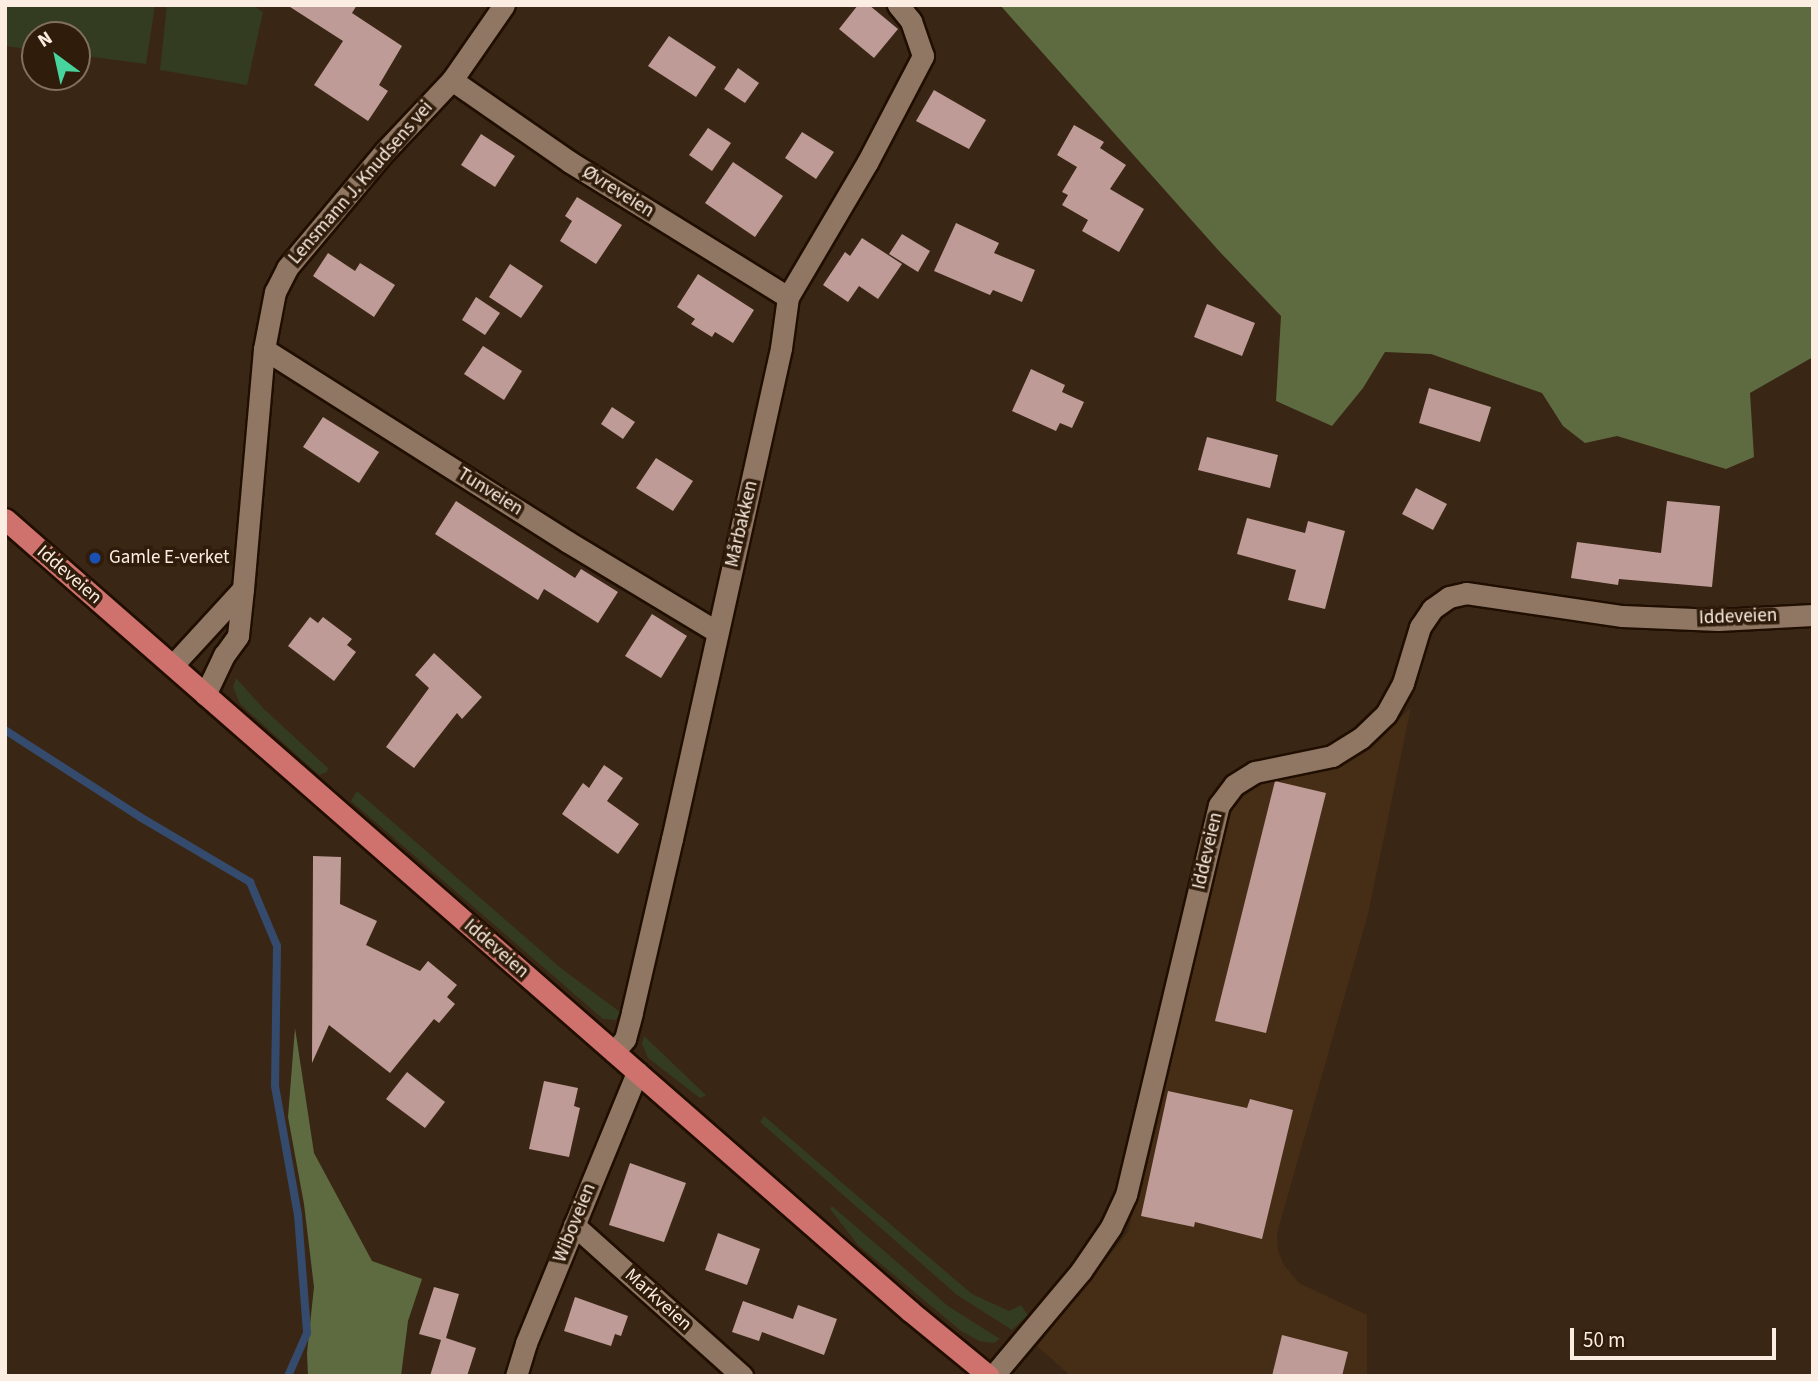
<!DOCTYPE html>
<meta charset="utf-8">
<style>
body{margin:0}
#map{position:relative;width:1818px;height:1381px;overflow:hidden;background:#3a2614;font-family:"Source Sans 3",sans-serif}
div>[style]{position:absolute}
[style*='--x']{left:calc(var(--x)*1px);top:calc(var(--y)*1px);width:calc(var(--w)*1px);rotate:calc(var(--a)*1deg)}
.built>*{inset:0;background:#462d16}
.green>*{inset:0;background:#333b21}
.forest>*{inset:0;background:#5e6b40}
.stream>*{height:8px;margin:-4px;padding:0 4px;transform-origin:4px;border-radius:4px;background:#354b6e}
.building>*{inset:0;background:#be9b97}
.roads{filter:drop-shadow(2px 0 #200e01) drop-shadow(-2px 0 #200e01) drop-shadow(0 2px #200e01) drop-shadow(0 -2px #200e01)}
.minor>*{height:21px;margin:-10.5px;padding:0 10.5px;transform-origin:10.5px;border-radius:10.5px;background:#8f7763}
.primary>*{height:21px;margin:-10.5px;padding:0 10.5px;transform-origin:10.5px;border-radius:10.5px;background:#cf726e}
.dots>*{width:19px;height:19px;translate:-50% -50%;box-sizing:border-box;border:4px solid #301c0a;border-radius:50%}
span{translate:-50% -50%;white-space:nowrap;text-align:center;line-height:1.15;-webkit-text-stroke:7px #301c0a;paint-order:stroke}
.street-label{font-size:19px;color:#fbede2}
.poi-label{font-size:19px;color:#fbede2}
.left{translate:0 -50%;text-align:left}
.frame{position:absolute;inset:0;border:7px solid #fbede2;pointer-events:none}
.north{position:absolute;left:21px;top:21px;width:70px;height:70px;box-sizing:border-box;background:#301c0a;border:2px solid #817060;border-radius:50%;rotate:327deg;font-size:19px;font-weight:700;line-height:28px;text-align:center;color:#fbede2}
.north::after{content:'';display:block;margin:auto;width:24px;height:32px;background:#47d49d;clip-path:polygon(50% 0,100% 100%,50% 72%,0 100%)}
.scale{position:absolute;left:1570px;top:1328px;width:206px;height:32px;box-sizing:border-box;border:4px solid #fbede2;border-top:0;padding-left:9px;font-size:21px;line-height:24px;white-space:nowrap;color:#fbede2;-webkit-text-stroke:5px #301c0a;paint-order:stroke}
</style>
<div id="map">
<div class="built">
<i style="clip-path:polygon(1411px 707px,1368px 914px,1277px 1233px,1278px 1251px,1284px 1265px,1299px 1283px,1367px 1315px,1367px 1376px,1071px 1376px,1037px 1346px,1128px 1232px,1233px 801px,1255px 781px,1330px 764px,1372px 747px)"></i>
</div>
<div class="green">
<i style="clip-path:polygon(5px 5px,155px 5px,146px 64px,77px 55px,77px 35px,35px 35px,35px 50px,5px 46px)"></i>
<i style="clip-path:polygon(167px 5px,253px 5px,263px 12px,247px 85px,160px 70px)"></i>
<i style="clip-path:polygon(236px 678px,264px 709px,328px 768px,327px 772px,319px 775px,240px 704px,233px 687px)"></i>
<i style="clip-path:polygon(357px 791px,562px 969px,620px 1012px,616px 1020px,603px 1019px,351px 801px)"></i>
<i style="clip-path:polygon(644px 1036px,706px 1095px,700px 1098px,648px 1058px,642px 1044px)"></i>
<i style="clip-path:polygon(764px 1116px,972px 1294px,1009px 1311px,1021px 1305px,1028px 1315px,1012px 1330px,957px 1295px,760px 1122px)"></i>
<i style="clip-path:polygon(832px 1206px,948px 1306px,1000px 1339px,994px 1343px,979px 1341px,961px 1331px,858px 1245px,830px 1209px)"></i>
</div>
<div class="forest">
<i style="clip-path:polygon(1000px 5px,1813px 5px,1813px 357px,1750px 393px,1754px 457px,1726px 469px,1617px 436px,1585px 443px,1563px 426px,1542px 393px,1431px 354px,1385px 352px,1363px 388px,1332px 426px,1276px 401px,1281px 316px,1219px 251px)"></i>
<i style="clip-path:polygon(295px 1028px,314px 1153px,372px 1261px,422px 1279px,408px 1321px,401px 1376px,308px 1376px,307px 1353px,314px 1287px,304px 1204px,288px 1117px)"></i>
</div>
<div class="stream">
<i style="--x:5;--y:730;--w:161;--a:32.8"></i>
<i style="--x:140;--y:817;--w:128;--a:30.6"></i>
<i style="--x:250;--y:882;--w:69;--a:67.1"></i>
<i style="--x:277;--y:946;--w:140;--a:90.8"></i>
<i style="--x:275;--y:1086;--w:131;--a:79.9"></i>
<i style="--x:298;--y:1215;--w:118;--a:85.6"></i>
<i style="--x:307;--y:1333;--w:47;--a:113.8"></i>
</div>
<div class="building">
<i style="clip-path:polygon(287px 5px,357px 5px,352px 13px,402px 46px,379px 85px,388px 91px,368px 121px,314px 85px,343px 41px)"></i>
<i style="clip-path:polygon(858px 5px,869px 5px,898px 29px,874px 58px,839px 29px)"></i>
<i style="clip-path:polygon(669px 36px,716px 67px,696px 97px,648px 66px)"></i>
<i style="clip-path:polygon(738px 68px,759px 83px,745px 103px,724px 89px)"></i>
<i style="clip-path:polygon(934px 90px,986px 120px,969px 149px,916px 121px)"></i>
<i style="clip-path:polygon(1074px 125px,1104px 142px,1100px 148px,1126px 165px,1110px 189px,1144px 209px,1119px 252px,1082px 231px,1088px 220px,1062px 205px,1068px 195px,1062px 192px,1077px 167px,1057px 155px)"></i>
<i style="clip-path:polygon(708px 128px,731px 143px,712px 171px,689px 155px)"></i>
<i style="clip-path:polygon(802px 132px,834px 152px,816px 179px,785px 158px)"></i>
<i style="clip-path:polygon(481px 134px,515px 156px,495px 187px,461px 165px)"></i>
<i style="clip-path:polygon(733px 162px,783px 196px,755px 237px,705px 203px)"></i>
<i style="clip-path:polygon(577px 197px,622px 225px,596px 264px,560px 241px,572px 221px,565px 216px)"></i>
<i style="clip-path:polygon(956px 223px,999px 243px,994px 253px,1035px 270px,1022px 302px,993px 290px,990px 295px,934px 271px)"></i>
<i style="clip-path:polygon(902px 234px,930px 251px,918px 272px,889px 254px)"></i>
<i style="clip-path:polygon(862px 238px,902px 264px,878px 299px,859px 286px,848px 302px,823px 285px,845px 252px,850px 256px)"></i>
<i style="clip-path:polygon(328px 253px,355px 271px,360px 263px,395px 285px,374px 317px,313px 276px)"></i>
<i style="clip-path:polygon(510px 264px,543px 286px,521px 318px,489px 297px)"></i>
<i style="clip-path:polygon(698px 274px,754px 310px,733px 343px,715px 332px,712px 337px,691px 324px,695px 319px,677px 307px)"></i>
<i style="clip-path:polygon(476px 297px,500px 313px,485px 335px,462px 320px)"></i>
<i style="clip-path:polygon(1207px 304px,1255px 323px,1242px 356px,1194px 337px)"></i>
<i style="clip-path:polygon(483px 346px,522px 371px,504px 400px,464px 374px)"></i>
<i style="clip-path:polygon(1031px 369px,1065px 385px,1062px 392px,1084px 402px,1072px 428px,1060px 423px,1056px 431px,1012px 411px)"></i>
<i style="clip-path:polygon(1429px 388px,1491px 407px,1480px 442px,1419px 423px)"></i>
<i style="clip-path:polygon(612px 407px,635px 422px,623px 439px,601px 424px)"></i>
<i style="clip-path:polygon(323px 417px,379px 452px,359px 483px,303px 447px)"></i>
<i style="clip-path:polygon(1207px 437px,1278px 455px,1270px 488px,1198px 470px)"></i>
<i style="clip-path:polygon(656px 458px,693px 481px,673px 511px,636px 488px)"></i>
<i style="clip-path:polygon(1416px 488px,1447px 504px,1433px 530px,1402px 514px)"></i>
<i style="clip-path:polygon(456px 501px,575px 578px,581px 569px,618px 592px,598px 623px,544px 589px,538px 600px,435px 534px)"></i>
<i style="clip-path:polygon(1667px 501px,1720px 506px,1712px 587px,1619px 579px,1618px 585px,1571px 578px,1577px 542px,1661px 553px)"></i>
<i style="clip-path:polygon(1247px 518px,1305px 533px,1308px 521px,1345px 531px,1325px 609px,1288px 600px,1296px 570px,1237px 554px)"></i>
<i style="clip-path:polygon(652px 614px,687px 636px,661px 678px,625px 656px)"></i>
<i style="clip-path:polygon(310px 617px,318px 623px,323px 617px,352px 639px,347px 645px,356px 652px,334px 681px,288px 646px)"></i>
<i style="clip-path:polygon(434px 653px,482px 697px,462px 719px,457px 713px,414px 768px,386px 747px,429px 688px,415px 675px)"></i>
<i style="clip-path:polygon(604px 765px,623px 778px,607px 801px,639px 824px,618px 854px,562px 814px,583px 783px,589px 788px)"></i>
<i style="clip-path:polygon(1275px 781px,1326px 793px,1266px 1033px,1215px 1021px)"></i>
<i style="clip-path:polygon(313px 856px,341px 857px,340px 904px,377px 921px,366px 945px,420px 971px,428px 961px,457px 985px,447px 997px,455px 1004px,439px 1023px,434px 1019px,390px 1073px,329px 1025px,312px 1063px)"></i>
<i style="clip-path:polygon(407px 1072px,445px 1102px,425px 1128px,386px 1099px)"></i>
<i style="clip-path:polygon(544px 1081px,578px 1088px,574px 1106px,580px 1108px,569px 1157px,529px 1149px)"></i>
<i style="clip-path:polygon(1168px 1091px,1247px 1108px,1250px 1099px,1293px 1110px,1262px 1239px,1195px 1222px,1194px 1227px,1141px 1216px)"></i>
<i style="clip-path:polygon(630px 1163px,686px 1183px,664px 1242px,609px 1225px)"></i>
<i style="clip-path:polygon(718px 1233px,760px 1249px,747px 1285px,705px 1270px)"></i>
<i style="clip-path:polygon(434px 1287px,459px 1294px,446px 1338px,476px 1348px,467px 1376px,430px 1376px,441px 1340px,419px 1334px)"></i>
<i style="clip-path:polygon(575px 1297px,628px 1316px,621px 1336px,615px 1334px,611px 1346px,564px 1331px)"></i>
<i style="clip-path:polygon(743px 1301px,793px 1319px,798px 1305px,837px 1319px,824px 1355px,762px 1332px,759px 1341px,732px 1332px)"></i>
<i style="clip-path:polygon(1282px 1335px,1348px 1352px,1342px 1376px,1272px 1376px)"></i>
</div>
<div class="roads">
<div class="minor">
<i style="--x:452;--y:80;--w:144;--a:34.8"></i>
<i style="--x:570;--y:162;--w:256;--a:31.8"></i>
<i style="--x:264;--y:349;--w:360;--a:32.4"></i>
<i style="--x:568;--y:542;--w:174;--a:31.1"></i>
<i style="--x:243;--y:589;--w:241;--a:-85"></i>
<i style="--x:264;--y:349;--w:58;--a:-79.1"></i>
<i style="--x:275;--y:292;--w:27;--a:-63"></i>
<i style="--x:287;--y:268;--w:153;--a:-50.1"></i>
<i style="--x:385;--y:151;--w:98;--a:-46.7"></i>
<i style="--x:452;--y:80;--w:91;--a:-55.3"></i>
<i style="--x:173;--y:665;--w:103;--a:-47.4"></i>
<i style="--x:243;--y:589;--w:47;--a:96.1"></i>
<i style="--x:238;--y:636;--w:24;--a:126"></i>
<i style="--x:224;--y:655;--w:44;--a:115.4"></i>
<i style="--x:614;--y:1052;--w:17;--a:-50"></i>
<i style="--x:625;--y:1039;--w:28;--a:-75"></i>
<i style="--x:632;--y:1012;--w:178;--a:-77"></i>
<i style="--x:672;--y:839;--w:503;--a:-77.48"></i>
<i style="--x:781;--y:348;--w:51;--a:-82.2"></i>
<i style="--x:788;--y:297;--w:156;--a:-59.5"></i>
<i style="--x:867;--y:163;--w:121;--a:-62.4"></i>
<i style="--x:923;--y:56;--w:37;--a:-109"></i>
<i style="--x:911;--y:21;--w:21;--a:-129"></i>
<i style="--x:574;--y:1225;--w:226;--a:41.9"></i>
<i style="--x:516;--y:1376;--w:34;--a:-73"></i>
<i style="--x:526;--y:1343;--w:293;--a:-67.7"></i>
<i style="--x:993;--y:1376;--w:137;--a:-50"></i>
<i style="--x:1081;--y:1271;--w:53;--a:-55.7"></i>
<i style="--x:1111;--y:1227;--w:35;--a:-65"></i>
<i style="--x:1126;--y:1195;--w:401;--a:-76.6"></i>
<i style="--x:1219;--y:805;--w:25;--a:-53"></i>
<i style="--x:1234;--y:785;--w:25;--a:-32"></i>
<i style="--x:1255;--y:772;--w:79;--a:-11.7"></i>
<i style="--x:1332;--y:756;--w:34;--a:-32"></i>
<i style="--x:1361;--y:738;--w:35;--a:-44"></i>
<i style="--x:1386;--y:714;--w:35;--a:-61"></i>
<i style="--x:1403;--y:683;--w:59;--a:-73.1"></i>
<i style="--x:1420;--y:627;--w:22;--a:-56"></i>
<i style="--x:1432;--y:609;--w:21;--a:-35"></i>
<i style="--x:1449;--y:597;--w:17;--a:-13"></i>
<i style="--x:1466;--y:593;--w:158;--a:8.4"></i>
<i style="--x:1622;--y:616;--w:96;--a:2.4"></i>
<i style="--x:1718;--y:620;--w:95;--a:-3"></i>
</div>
<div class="primary">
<i style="--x:5;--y:519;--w:1203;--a:41.19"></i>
<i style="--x:910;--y:1311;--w:102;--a:39.4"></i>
</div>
</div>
<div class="dots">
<i style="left:95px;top:558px;background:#1a4fb4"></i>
</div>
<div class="street-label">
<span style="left:361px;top:183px;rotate:-49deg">Lensmann J. Knudsens vei</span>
<span style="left:618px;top:192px;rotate:32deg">Øvreveien</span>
<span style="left:490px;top:492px;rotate:32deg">Tunveien</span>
<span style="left:742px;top:524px;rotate:-77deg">Mårbakken</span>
<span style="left:69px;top:575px;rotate:41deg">Iddeveien</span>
<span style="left:1738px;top:617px;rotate:-2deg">Iddeveien</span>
<span style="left:1208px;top:851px;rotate:-77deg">Iddeveien</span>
<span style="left:496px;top:949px;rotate:41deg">Iddeveien</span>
<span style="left:575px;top:1223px;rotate:-68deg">Wiboveien</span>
<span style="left:658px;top:1300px;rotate:42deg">Markveien</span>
</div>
<div class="poi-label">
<span class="left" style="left:109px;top:558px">Gamle E-verket</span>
</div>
<div class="frame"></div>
<div class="north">N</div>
<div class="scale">50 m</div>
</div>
